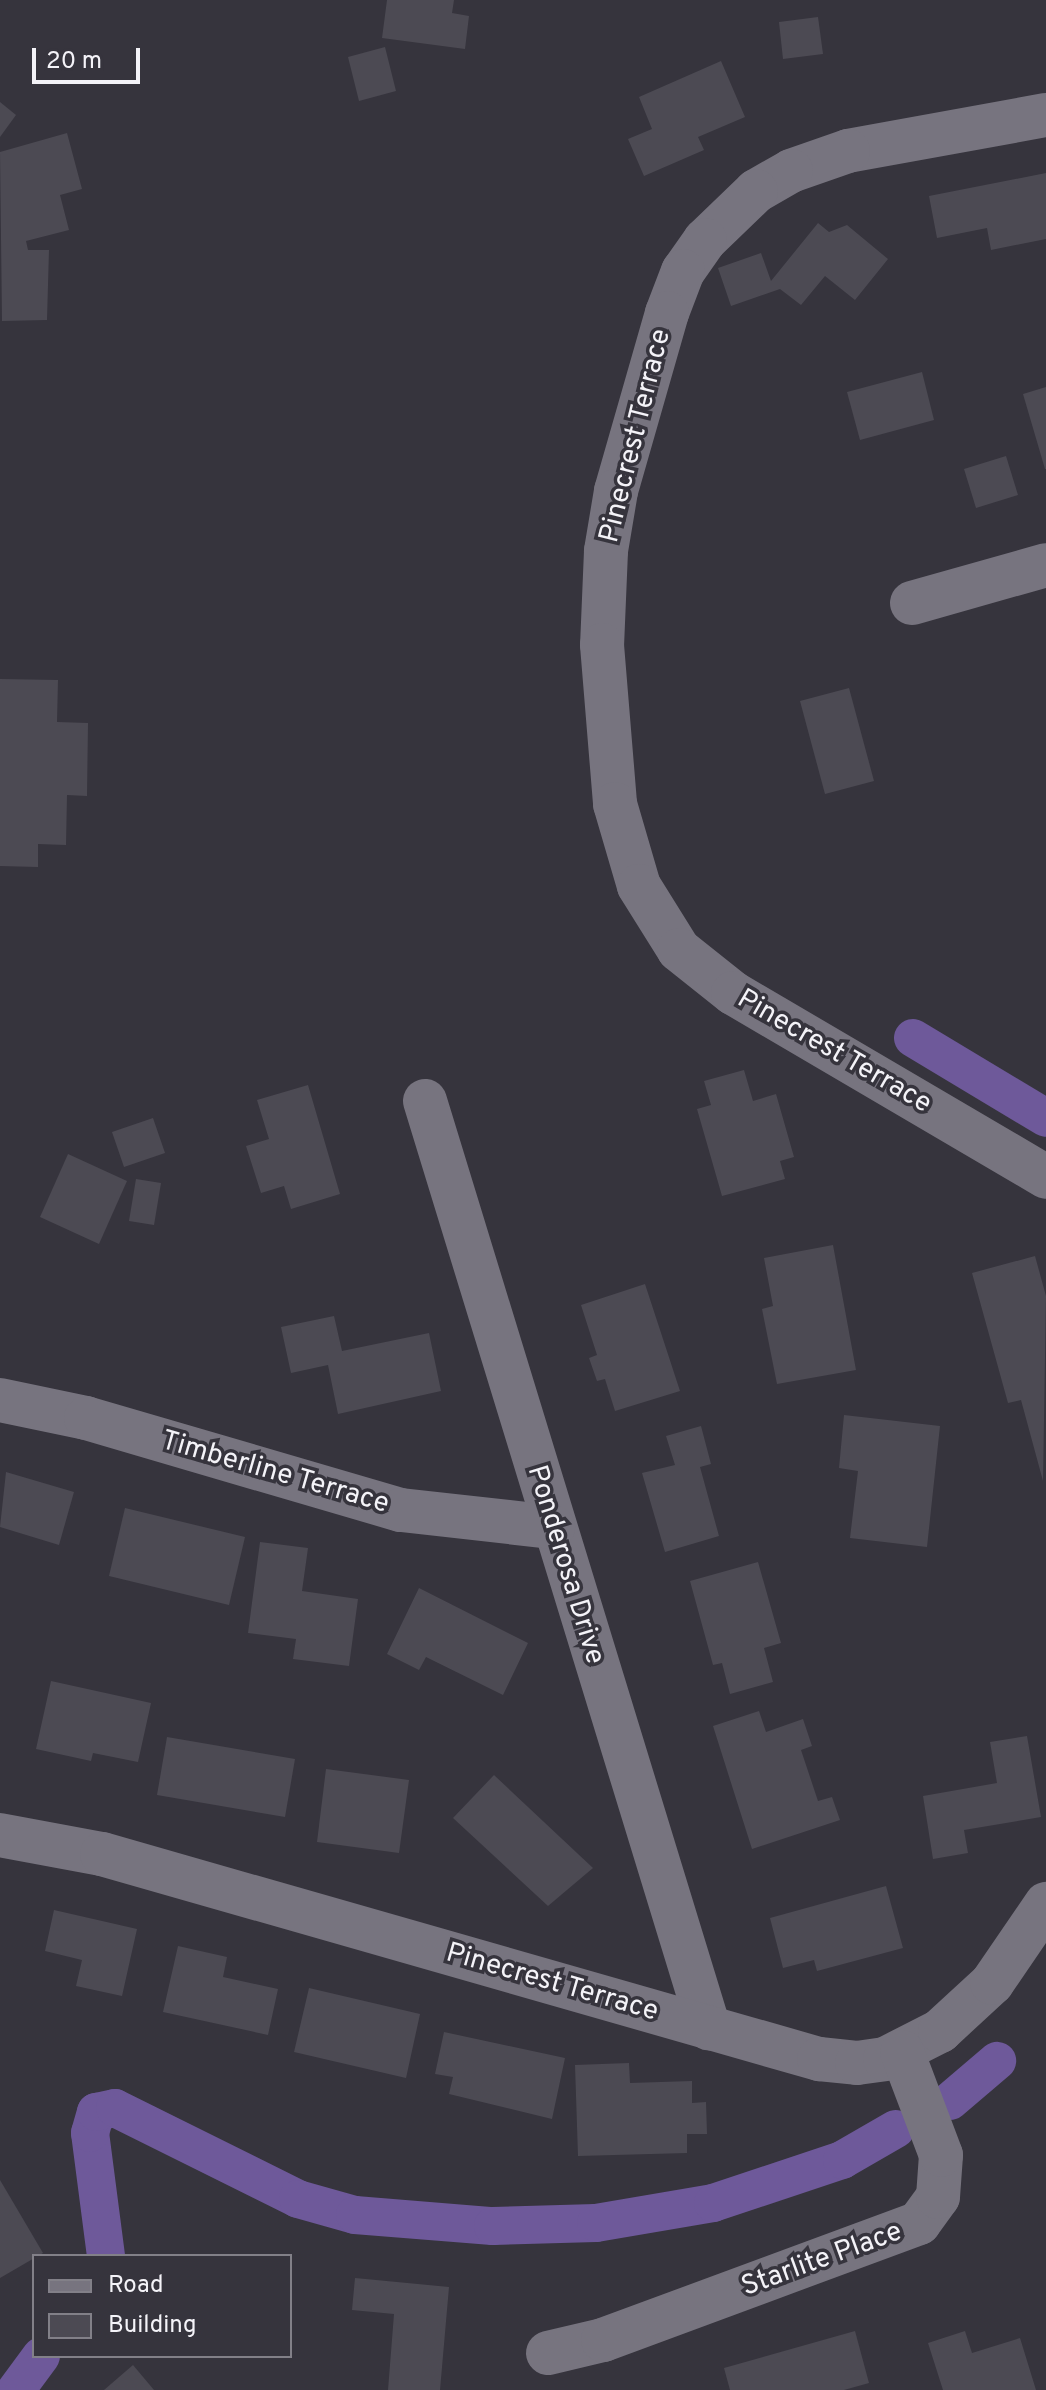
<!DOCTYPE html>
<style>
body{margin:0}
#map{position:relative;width:1046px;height:2390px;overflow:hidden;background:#36343d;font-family:Overpass,sans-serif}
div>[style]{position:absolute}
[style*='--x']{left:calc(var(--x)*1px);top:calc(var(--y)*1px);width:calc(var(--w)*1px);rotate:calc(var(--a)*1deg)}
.canal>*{height:38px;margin:-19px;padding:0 19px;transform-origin:19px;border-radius:19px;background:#6e599a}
.building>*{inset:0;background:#4c4a53}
.street>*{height:44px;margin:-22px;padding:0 22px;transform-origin:22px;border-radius:22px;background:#77747f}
span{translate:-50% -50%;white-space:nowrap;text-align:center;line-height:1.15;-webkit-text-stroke:7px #36343d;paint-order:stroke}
.street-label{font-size:28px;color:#f4f3f8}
.legend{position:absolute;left:32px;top:2254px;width:260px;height:104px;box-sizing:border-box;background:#36343d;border:2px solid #828088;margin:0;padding:10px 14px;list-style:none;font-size:24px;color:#f4f3f8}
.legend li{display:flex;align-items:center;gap:16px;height:40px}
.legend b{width:40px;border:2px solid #828088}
.scale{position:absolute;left:32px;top:48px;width:108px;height:36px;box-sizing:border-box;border:4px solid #f4f3f8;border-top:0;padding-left:10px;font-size:24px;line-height:28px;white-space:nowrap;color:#f4f3f8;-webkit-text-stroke:6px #36343d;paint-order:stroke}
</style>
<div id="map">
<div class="canal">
<i style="--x:913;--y:1038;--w:155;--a:31"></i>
<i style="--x:950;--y:2101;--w:62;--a:-40.4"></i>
<i style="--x:106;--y:2256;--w:124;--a:-97.4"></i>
<i style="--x:90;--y:2133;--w:22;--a:-74"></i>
<i style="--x:96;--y:2112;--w:19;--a:-12"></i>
<i style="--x:115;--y:2108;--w:204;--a:26.4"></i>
<i style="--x:298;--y:2199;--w:59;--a:15.7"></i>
<i style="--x:355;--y:2215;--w:138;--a:4.6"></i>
<i style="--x:493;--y:2226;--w:103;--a:-1.7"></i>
<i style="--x:596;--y:2223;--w:119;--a:-9.7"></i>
<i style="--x:713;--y:2203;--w:136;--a:-18.4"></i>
<i style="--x:842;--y:2160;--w:62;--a:-29.9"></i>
<i style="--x:16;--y:2390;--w:42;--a:-53.7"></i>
</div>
<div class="building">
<i style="clip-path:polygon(387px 0,454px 0,452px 13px,469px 16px,465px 49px,382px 38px)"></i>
<i style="clip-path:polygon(818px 17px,823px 54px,783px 59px,779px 22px)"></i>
<i style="clip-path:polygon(385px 47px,396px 91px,359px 101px,348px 57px)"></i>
<i style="clip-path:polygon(721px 61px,745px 117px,698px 137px,704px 150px,644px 176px,628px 139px,652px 129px,639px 97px)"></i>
<i style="clip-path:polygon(0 102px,16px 115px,0 137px)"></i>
<i style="clip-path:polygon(67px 133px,82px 189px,60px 195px,69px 230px,26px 241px,28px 250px,49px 250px,47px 320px,2px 321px,0 152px)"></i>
<i style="clip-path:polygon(1046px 173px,1046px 239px,991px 250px,987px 228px,937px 238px,929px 196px)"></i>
<i style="clip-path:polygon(818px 223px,829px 232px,847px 225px,888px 259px,855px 300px,825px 276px,801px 305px,780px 289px,731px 306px,718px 268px,761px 253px,771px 281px)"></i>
<i style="clip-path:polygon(922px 372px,934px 420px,860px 440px,847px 392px)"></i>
<i style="clip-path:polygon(1046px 387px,1046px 469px,1045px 469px,1023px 394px)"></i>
<i style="clip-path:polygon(1006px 456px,1018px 495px,976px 508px,964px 469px)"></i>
<i style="clip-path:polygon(0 679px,58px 680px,57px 722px,88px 723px,87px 796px,67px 795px,66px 845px,38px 844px,38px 867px,0 866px)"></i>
<i style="clip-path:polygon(849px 688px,874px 781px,825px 794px,800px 701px)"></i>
<i style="clip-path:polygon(744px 1070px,753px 1101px,776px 1094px,794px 1157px,780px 1161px,785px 1179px,722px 1196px,697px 1109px,711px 1105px,704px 1081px)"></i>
<i style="clip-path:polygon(308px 1085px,340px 1194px,291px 1209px,284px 1186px,261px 1193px,246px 1146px,269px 1139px,257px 1100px)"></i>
<i style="clip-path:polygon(153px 1118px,165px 1153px,124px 1167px,112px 1132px)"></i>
<i style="clip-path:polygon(68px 1154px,127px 1181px,99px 1244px,40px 1217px)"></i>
<i style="clip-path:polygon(136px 1179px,161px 1183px,154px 1225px,129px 1221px)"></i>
<i style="clip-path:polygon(833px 1245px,856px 1370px,777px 1384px,762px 1309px,773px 1306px,764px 1258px)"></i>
<i style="clip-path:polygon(1035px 1256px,1046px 1296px,1043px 1481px,1021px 1400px,1008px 1403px,972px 1273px)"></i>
<i style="clip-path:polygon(645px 1284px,680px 1391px,615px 1411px,605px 1379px,597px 1381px,589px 1358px,597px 1355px,581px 1305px)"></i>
<i style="clip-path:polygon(334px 1316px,342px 1351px,429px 1333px,441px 1391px,338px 1414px,328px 1365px,291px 1373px,281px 1327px)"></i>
<i style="clip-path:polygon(844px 1415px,940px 1426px,927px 1547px,850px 1538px,858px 1471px,839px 1468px)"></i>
<i style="clip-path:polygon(701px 1426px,711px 1464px,700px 1467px,719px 1536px,665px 1552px,642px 1473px,675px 1465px,666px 1436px)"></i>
<i style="clip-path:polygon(6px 1472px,74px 1492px,59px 1545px,0 1527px)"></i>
<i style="clip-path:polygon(125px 1508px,245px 1537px,229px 1605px,109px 1576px)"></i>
<i style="clip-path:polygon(260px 1542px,308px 1548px,302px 1591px,358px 1599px,349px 1666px,293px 1659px,296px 1639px,248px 1633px)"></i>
<i style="clip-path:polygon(758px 1562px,781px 1643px,764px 1648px,773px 1682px,730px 1694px,722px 1663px,713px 1665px,690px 1581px)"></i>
<i style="clip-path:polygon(419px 1588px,528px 1643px,503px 1695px,426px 1657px,419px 1670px,387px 1654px)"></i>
<i style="clip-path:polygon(51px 1681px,151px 1703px,138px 1762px,93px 1753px,91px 1761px,36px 1749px)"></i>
<i style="clip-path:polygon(759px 1711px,766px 1732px,803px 1719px,812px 1746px,801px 1750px,818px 1801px,832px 1797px,840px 1820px,752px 1849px,713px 1726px)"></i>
<i style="clip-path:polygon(1027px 1736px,1041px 1817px,964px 1830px,968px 1853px,933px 1859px,923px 1796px,997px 1783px,990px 1742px)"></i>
<i style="clip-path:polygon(167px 1737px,295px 1759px,285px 1817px,157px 1795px)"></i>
<i style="clip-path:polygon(326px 1769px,409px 1780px,399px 1853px,317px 1842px)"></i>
<i style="clip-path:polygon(494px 1775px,593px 1868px,548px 1906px,453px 1818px)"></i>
<i style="clip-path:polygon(886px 1886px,903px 1948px,817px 1971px,814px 1960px,783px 1968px,770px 1918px)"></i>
<i style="clip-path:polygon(54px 1910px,137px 1929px,122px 1996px,76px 1986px,82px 1960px,45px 1951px)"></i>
<i style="clip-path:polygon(178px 1946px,227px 1957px,223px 1977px,278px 1989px,268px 2035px,163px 2012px)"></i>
<i style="clip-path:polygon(309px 1988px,420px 2014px,406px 2078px,294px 2052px)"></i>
<i style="clip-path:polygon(444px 2032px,565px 2058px,552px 2119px,449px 2094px,453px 2077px,435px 2074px)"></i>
<i style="clip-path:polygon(629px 2063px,630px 2083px,692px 2081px,692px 2103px,706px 2102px,707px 2134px,687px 2134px,687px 2153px,578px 2156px,575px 2065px)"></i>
<i style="clip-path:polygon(0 2180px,43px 2253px,0 2278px)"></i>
<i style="clip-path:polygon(355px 2278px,449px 2287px,440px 2390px,388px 2390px,394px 2314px,352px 2310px)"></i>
<i style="clip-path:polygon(855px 2331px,869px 2383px,844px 2390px,730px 2390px,724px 2368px)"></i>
<i style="clip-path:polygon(965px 2331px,972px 2353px,1020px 2338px,1036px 2390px,943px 2390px,928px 2343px)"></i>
<i style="clip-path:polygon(133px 2365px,154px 2390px,104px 2390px)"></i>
</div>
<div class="street">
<i style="--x:1046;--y:115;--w:201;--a:169.7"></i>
<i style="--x:848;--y:151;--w:60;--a:160.7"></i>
<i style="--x:791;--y:171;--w:40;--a:150.3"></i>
<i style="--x:756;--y:191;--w:71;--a:136.1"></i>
<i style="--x:705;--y:240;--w:38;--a:125"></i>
<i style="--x:683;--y:271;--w:45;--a:110.9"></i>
<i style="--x:667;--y:313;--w:185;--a:106"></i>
<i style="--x:616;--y:491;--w:61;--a:99.5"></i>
<i style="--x:606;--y:551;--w:94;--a:92.4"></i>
<i style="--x:602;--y:645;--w:160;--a:85.3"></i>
<i style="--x:615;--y:804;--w:85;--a:73.7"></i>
<i style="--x:639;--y:886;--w:75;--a:58"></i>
<i style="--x:679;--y:950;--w:69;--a:38.5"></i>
<i style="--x:733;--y:993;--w:363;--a:30.4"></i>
<i style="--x:912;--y:603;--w:139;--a:-15.8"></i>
<i style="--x:425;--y:1101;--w:970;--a:72.97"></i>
<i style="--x:0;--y:1400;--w:88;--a:11.8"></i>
<i style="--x:86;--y:1418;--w:328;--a:16.3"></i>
<i style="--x:401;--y:1510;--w:153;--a:6.4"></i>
<i style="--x:0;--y:1835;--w:104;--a:10.6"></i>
<i style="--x:102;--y:1854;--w:746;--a:15.96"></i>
<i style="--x:819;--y:2059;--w:38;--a:6"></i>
<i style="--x:857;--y:2063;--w:28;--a:-8"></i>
<i style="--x:885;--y:2059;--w:62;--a:-27"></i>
<i style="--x:940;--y:2031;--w:71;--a:-42.7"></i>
<i style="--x:992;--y:1983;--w:96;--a:-55.6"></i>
<i style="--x:548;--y:2353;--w:57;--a:-13.3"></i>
<i style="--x:603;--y:2340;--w:337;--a:-20.3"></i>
<i style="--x:919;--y:2223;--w:32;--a:-54"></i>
<i style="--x:938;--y:2197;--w:42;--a:-85.9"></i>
<i style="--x:941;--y:2155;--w:110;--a:-110.7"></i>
</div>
<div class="street-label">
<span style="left:636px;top:436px;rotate:-76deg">Pinecrest Terrace</span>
<span style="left:834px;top:1052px;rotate:30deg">Pinecrest Terrace</span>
<span style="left:275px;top:1473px;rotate:16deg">Timberline Terrace</span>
<span style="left:565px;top:1565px;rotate:73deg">Ponderosa Drive</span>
<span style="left:552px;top:1983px;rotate:16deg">Pinecrest Terrace</span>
<span style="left:822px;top:2260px;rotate:-20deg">Starlite Place</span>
</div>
<ul class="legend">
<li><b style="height:10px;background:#77747f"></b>Road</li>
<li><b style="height:22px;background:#4c4a53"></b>Building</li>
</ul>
<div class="scale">20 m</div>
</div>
